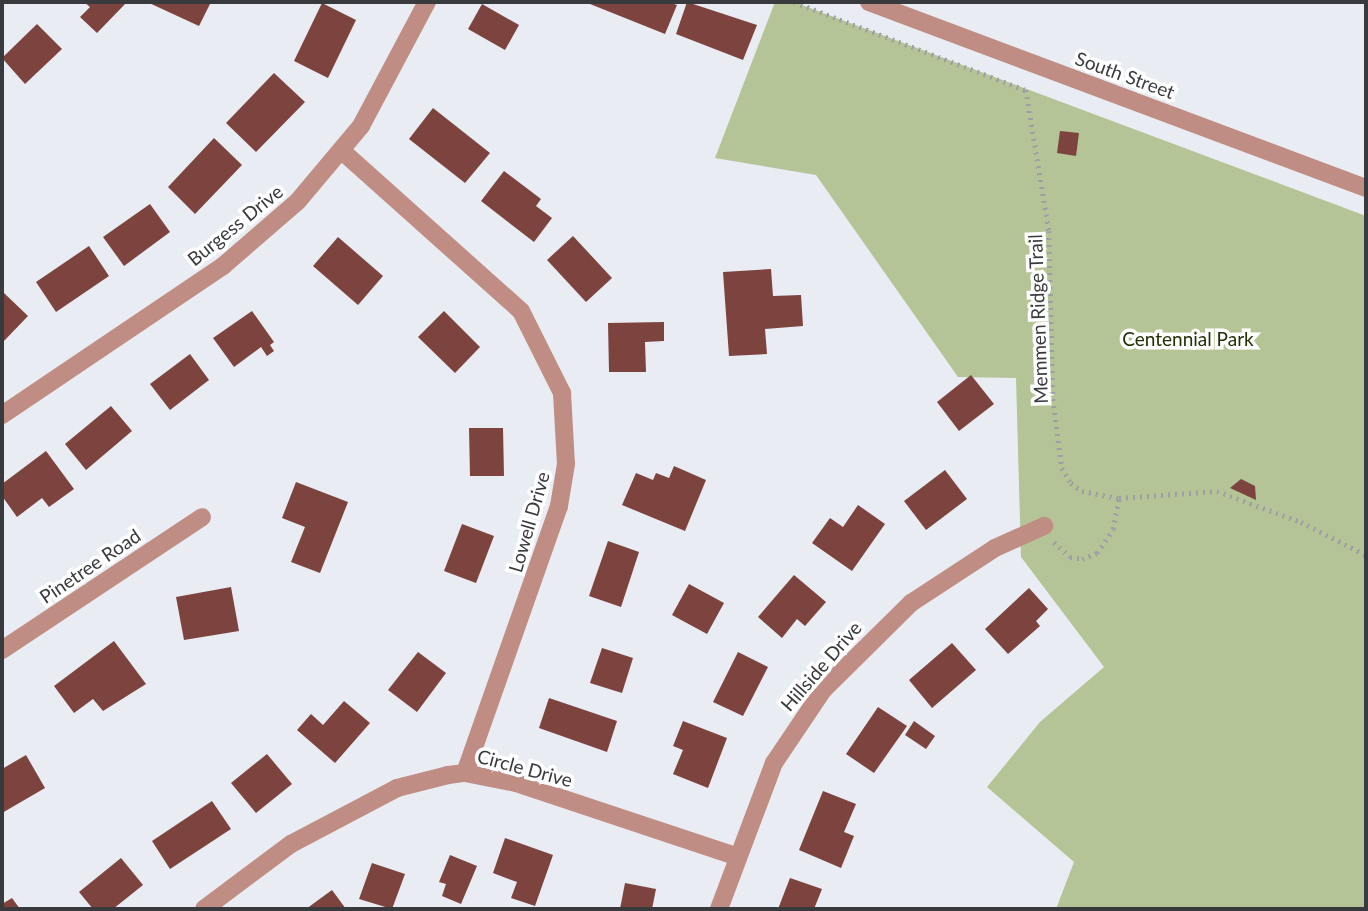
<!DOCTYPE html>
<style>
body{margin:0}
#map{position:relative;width:1368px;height:911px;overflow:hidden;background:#e9ecf2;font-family:Lato,sans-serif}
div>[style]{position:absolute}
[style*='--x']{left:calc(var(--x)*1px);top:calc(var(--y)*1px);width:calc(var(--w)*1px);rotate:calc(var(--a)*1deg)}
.green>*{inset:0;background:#b5c497}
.building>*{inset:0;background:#7c433f}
.path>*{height:4.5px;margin-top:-2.25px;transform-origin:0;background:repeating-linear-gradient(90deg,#9c9fa3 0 2px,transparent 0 7px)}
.minor>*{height:18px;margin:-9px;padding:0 9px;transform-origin:9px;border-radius:9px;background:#bf8d84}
span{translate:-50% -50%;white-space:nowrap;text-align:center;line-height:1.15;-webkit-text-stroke:7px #fff;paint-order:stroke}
.street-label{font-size:19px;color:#393a3d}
.park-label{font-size:19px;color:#242f04}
.frame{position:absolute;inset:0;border:4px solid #393a3d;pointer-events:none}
</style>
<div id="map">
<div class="green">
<i style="clip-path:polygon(775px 2px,794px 2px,1366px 216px,1366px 909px,1056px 909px,1074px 862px,987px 787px,1040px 722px,1104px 667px,1021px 557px,1016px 378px,958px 377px,816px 175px,715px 158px)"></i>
</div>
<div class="building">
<i style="clip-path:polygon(84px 2px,127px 2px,97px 33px,80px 17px,90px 7px)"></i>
<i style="clip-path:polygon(147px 2px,211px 2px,199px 26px)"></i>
<i style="clip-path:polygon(585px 2px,668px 2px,677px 5px,665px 34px)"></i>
<i style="clip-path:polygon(687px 2px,757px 25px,743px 60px,676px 34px)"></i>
<i style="clip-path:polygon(322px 3px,356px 20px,328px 78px,294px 61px)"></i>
<i style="clip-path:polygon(482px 4px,519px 25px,505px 50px,468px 29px)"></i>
<i style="clip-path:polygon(37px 24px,62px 49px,25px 84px,2px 58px)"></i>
<i style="clip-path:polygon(274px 73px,305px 102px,256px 152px,226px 123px)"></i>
<i style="clip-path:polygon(433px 108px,490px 153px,465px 183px,409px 139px)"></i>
<i style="clip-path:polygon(1060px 131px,1079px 133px,1076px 156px,1057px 153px)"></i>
<i style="clip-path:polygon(214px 138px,242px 165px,195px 214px,168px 187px)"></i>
<i style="clip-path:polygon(504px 171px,541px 199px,536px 206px,552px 218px,534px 242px,481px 201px)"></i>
<i style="clip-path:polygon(150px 204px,170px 232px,124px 266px,103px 237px)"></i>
<i style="clip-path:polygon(573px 236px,612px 278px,586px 302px,547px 260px)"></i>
<i style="clip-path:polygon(338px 237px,383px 276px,358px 305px,313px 266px)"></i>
<i style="clip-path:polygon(89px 246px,109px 276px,56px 312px,36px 282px)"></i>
<i style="clip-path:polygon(771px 269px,773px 296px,801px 295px,803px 326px,765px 329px,767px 354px,729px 356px,723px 272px)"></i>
<i style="clip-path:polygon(4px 293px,28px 316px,2px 343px,2px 295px)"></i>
<i style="clip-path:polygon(252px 311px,274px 342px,270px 345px,274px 351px,267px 356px,261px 347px,234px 367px,213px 338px)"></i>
<i style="clip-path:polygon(444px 311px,480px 347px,455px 373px,418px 337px)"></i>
<i style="clip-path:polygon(664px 322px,664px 341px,645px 342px,646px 372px,609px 372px,608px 323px)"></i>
<i style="clip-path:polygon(190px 354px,209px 380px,170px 410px,150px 384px)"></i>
<i style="clip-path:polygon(971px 375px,994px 404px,959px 431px,937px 402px)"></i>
<i style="clip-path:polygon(111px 406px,132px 431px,86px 470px,65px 444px)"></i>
<i style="clip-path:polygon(469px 428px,503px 428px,504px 476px,470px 476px)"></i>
<i style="clip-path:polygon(46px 451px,74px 489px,49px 507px,42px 498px,17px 517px,2px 496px,2px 484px)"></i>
<i style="clip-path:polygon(674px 466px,706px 480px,685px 531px,622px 505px,636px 473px,653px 480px,656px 473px,669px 478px)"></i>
<i style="clip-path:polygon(945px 470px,967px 499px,926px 530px,904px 501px)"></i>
<i style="clip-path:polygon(1241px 479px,1255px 486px,1256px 500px,1230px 488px)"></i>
<i style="clip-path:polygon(296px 482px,348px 502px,320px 573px,291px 562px,305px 527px,282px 518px)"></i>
<i style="clip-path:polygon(858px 505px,885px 524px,852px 571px,812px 543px,830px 518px,843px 527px)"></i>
<i style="clip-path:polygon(462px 524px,494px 536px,476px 583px,444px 571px)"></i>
<i style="clip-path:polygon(608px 541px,639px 552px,621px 607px,589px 596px)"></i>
<i style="clip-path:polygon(794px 575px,826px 602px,805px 626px,797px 619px,782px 638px,758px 617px)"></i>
<i style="clip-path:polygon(689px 584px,724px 603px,707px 634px,672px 615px)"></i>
<i style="clip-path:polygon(231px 587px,239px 631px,184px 640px,176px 597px)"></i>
<i style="clip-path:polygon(1029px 588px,1048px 609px,1036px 621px,1040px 626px,1008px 654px,985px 629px)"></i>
<i style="clip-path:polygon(114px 641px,146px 684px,103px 711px,93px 699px,74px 713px,54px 686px)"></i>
<i style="clip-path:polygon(952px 643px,976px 670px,932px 708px,909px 680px)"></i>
<i style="clip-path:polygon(602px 648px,633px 658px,622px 693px,590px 683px)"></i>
<i style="clip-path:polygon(418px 652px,446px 673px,417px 712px,388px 690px)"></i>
<i style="clip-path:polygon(738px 652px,768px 667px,743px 716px,713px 702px)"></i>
<i style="clip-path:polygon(549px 698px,617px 721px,607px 752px,539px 728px)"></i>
<i style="clip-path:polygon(344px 701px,370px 723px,335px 763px,297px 730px,311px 714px,323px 725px)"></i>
<i style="clip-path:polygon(878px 707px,907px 726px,874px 773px,846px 754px)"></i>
<i style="clip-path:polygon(683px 721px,727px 738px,708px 788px,673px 774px,683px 750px,673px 746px)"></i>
<i style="clip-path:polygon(914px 721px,935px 736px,926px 749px,905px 735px)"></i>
<i style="clip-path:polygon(267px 754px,292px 784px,256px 813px,231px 783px)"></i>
<i style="clip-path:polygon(26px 755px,45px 788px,2px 813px,2px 769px)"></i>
<i style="clip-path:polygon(823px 791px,856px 804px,844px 832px,854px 836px,841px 868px,799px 850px)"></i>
<i style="clip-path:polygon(212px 801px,231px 829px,170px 869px,152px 841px)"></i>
<i style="clip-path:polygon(505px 838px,553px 855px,535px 906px,511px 898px,517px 882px,493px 873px)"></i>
<i style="clip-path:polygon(450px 855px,477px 866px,461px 904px,442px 896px,446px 884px,439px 882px)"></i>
<i style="clip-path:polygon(121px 858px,143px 885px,113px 909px,93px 909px,79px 892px)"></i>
<i style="clip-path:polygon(372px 863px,405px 874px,392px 909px,359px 899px)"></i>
<i style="clip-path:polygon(790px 878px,822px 889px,814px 909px,778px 909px)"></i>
<i style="clip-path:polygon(625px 883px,656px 889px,652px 909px,620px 909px)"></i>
<i style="clip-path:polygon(332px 890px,346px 909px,306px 909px)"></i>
<i style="clip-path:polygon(12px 898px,20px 909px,2px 909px,2px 904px)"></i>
</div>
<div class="path">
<i style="--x:794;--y:2;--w:248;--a:20.8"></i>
<i style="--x:1026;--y:90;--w:143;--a:80.7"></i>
<i style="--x:1049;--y:231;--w:168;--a:88.6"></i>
<i style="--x:1053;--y:399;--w:70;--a:82.6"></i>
<i style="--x:1062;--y:468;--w:17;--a:59"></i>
<i style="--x:1071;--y:483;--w:14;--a:36"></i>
<i style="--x:1082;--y:491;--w:38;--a:11"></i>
<i style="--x:1119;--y:498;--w:98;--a:-4.1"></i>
<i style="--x:1217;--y:491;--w:90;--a:20.3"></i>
<i style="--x:1301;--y:522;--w:73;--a:26.9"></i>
<i style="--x:1054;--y:542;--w:22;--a:43"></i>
<i style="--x:1070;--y:557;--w:12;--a:9"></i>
<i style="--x:1082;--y:559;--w:16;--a:-22"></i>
<i style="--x:1097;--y:553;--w:29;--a:-56"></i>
<i style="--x:1113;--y:529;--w:32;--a:-79"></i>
</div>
<div class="minor">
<i style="--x:869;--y:2;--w:531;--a:20.52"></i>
<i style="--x:342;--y:151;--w:240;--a:41.8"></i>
<i style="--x:521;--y:311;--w:92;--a:63.4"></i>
<i style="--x:562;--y:393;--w:71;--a:86.8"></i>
<i style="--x:566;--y:464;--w:43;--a:99.5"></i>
<i style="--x:559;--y:506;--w:283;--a:109.4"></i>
<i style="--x:2;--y:415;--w:267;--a:-34"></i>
<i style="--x:223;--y:266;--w:99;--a:-40.9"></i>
<i style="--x:298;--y:201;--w:98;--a:-50"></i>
<i style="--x:361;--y:126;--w:140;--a:-62"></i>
<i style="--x:2;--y:650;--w:240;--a:-33.6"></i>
<i style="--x:204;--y:909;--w:109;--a:-36.8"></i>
<i style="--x:291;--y:844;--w:120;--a:-27.8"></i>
<i style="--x:397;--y:788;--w:53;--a:-14.3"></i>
<i style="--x:448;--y:775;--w:17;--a:-7"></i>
<i style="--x:465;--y:773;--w:52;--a:11.1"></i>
<i style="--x:516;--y:783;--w:234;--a:18.4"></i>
<i style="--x:719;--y:909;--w:156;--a:-69.4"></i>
<i style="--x:774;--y:763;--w:88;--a:-56.1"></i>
<i style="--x:823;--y:690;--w:124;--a:-44.7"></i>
<i style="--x:911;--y:603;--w:100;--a:-33.2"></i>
<i style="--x:995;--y:548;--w:54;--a:-24.2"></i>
</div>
<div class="street-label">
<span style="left:1125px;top:75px;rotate:20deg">South Street</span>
<span style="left:235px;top:225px;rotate:-39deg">Burgess Drive</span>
<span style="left:1038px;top:319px;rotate:-92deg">Memmen Ridge Trail</span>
<span style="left:529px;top:522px;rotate:-74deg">Lowell Drive</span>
<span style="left:90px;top:566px;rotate:-34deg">Pinetree Road</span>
<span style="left:821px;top:666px;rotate:-49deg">Hillside Drive</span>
<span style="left:525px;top:768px;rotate:15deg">Circle Drive</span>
</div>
<div class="park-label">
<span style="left:1188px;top:339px">Centennial Park</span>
</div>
<div class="frame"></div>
</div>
